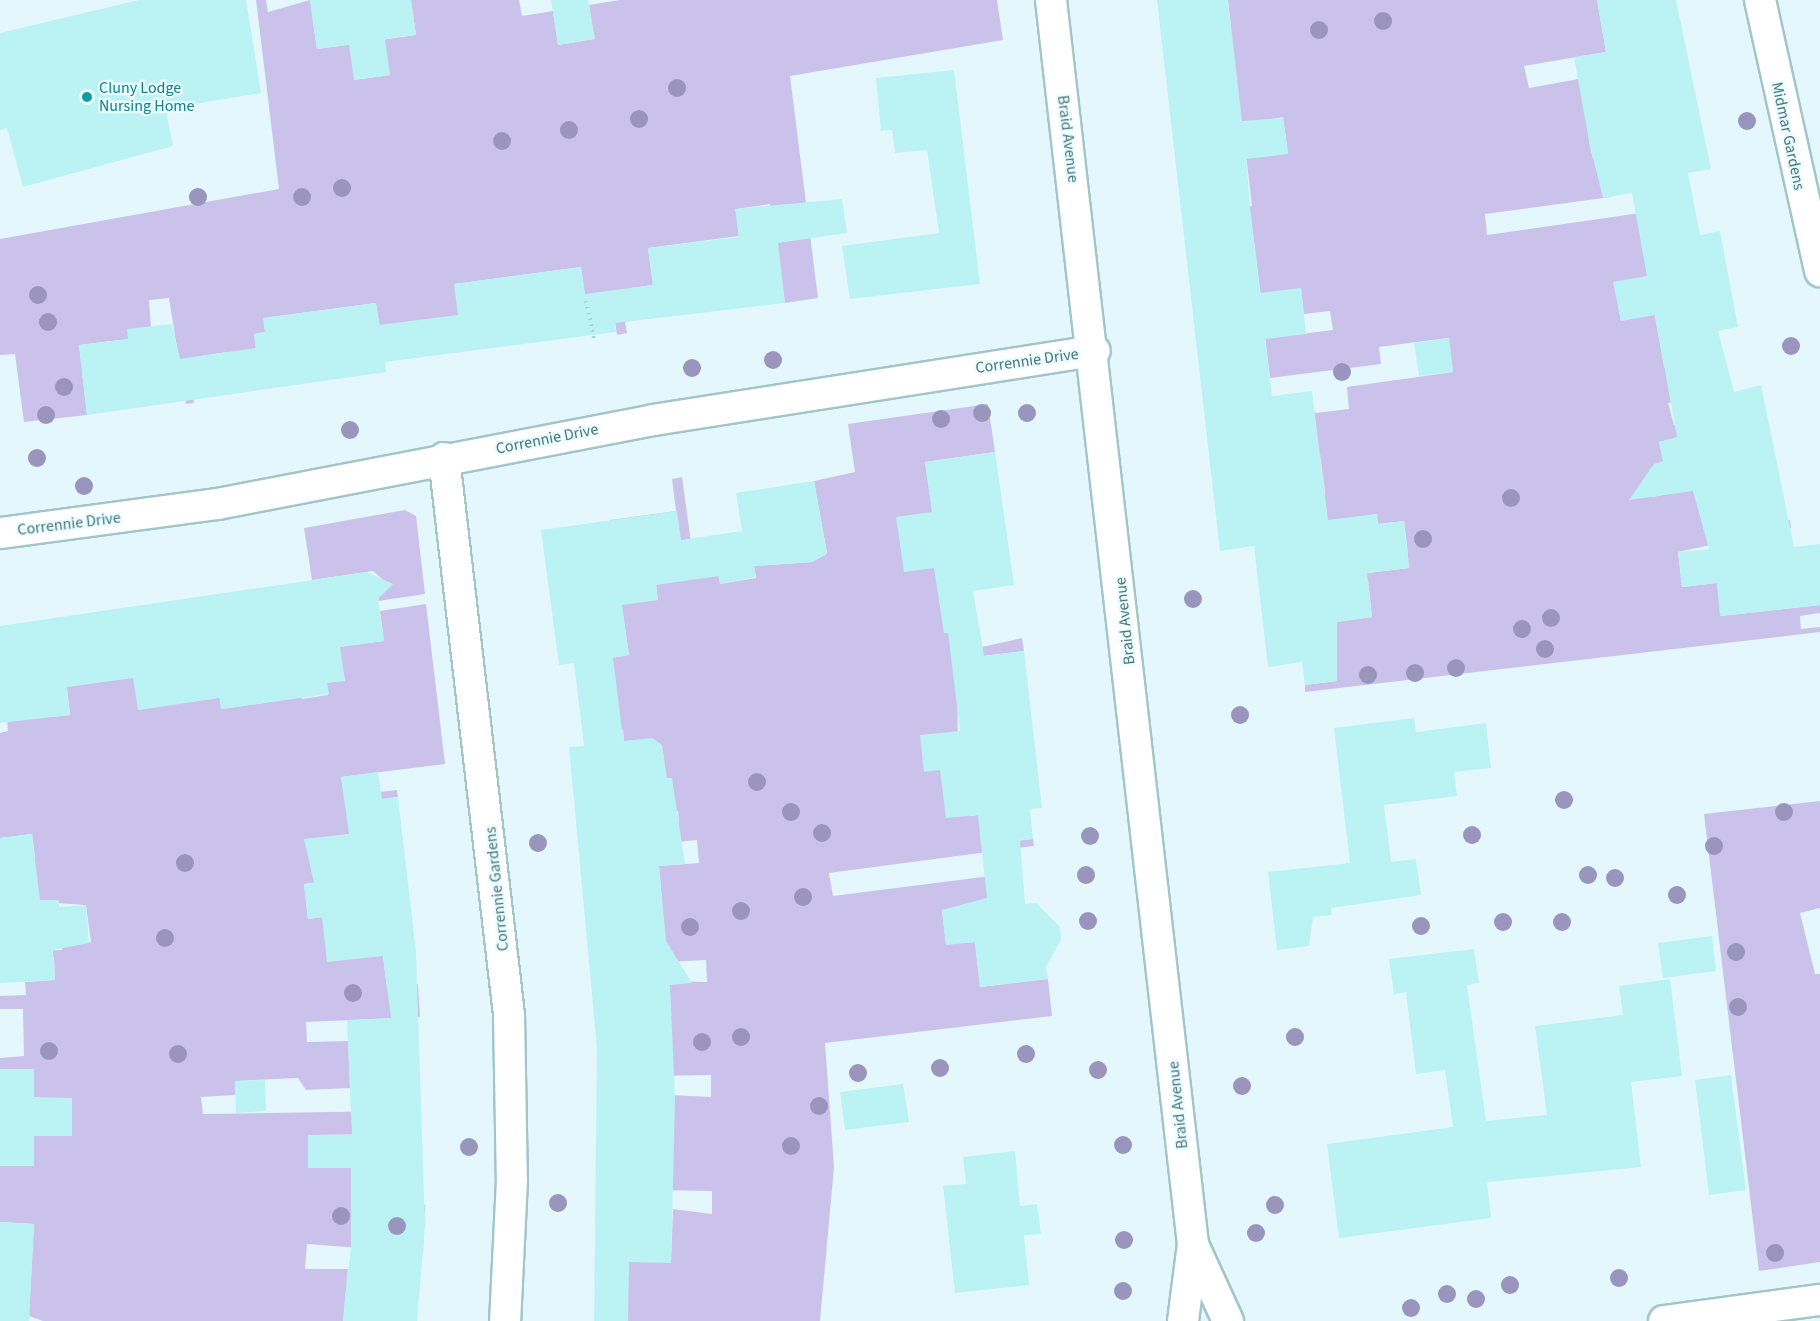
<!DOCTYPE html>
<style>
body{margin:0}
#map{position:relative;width:1820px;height:1321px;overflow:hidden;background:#e4f7fd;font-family:"Source Sans 3",sans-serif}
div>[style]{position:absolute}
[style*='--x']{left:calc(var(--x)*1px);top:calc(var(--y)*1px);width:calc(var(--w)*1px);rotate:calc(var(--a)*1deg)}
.green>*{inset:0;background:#cbc2eb}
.building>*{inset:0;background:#bbf3f4}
.path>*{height:4px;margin-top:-2px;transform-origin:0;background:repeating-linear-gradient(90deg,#9ed8d9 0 1.5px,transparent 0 6px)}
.roads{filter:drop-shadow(2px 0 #a2c5c8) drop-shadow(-2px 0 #a2c5c8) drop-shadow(0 2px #a2c5c8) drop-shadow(0 -2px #a2c5c8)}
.street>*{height:30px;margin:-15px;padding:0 15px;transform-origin:15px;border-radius:15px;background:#fff}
.trees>*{width:18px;height:18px;margin:-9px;border-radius:50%;background:#9995bd}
.dots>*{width:16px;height:16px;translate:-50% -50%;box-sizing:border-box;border:3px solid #ebfbff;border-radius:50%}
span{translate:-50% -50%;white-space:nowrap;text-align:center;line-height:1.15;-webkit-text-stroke:4.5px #ebfbff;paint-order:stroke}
.culture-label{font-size:16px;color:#0d838f}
.left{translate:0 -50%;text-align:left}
.street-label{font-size:16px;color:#487776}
</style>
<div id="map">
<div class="green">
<i style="clip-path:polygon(256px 0,266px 0,268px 12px,310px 0,317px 49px,353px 44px,354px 80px,390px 75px,380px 40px,416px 35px,411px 0,519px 0,522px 16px,553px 11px,558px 45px,594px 39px,589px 5px,620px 0,997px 0,1003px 40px,790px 76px,818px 298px,785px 303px,770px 204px,736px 209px,739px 236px,648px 248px,653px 285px,631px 288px,635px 320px,625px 322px,627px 333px,617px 335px,612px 300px,585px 297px,581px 267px,455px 284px,463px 351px,380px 329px,376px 303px,264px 318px,265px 332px,254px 334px,260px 379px,227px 352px,189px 358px,194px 403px,186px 404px,169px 298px,149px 300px,151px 327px,128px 339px,79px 345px,87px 415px,24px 422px,15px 354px,0 355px,0 239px,279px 189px)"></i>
<i style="clip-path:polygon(1228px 0,1597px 0,1606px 52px,1524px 66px,1529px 88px,1612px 73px,1589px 142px,1593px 159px,1620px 155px,1602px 192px,1611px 197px,1485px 214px,1487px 235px,1668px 209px,1648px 280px,1614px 282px,1621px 321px,1654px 311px,1664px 366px,1684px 400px,1668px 403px,1674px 425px,1689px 422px,1684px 436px,1659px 442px,1665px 467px,1650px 469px,1643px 488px,1653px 497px,1662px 495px,1694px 476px,1704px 530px,1790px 520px,1791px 528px,1678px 552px,1682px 587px,1717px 583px,1721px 616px,1820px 605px,1820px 613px,1800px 616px,1801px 629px,1820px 627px,1820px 632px,1305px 692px,1305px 685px,1337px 681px,1337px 622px,1372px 617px,1368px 580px,1327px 578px,1409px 568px,1407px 545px,1404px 521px,1378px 524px,1377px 514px,1312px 530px,1325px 492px,1320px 454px,1274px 418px,1349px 409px,1347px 387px,1453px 372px,1448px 338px,1379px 347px,1381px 364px,1270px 378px,1264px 327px,1293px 335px,1333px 330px,1330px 311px,1304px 314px,1301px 288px,1261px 297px,1253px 233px,1214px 210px,1252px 206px,1246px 155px,1288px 154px,1283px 117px,1242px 125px,1218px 29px,1231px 27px)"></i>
<i style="clip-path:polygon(evenodd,988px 404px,995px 452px,925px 462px,933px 516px,896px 517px,940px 567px,944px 633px,979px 628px,982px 647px,1022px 638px,1024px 651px,957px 659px,958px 768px,970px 816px,1030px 809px,980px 831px,981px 845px,1033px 839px,1034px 846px,829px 873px,833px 896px,1021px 872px,998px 897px,942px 910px,946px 944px,975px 942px,980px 987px,1048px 979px,1052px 1016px,825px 1043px,834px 1167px,820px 1321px,594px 1321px,594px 1310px,626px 1313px,629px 1262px,671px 1262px,673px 1209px,712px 1214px,712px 1191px,598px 1189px,671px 1095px,711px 1097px,711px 1075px,597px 1077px,669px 981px,707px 982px,706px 960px,667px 962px,659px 866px,699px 863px,697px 840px,582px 852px,672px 778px,643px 781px,664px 756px,655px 741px,624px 741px,623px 730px,586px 734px,574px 663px,629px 655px,621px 601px,658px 600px,656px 584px,617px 575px,610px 520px,676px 511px,672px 479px,682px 477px,696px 579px,715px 557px,720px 584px,756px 578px,754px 566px,812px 562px,827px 553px,814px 481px,855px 472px,848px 424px,988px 404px,678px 811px,679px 822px,653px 825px,652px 814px,678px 811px)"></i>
<i style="clip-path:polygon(405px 510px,416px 516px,425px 594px,378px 601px,383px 580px,373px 571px,312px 580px,304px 528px)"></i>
<i style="clip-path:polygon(426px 604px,445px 764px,341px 777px,344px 796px,397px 790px,398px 797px,366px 801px,369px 831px,311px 840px,334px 880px,304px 884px,308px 919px,338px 915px,383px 956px,387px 988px,418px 984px,420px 1017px,306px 1022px,307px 1042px,348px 1041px,350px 1088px,306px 1090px,298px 1078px,235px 1081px,235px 1095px,201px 1097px,203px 1114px,390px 1111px,390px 1134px,308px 1135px,308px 1168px,351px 1168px,351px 1205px,425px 1205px,423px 1253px,307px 1244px,305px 1269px,348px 1269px,343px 1321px,43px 1321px,29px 1316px,34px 1224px,0 1222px,0 1166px,34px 1166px,34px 1132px,71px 1136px,71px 1098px,34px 1101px,34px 1069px,0 1069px,0 1058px,24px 1056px,23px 1009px,0 1009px,0 996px,26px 995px,25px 982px,55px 980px,54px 957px,37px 958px,37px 951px,62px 950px,61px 931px,69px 944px,91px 942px,86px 905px,28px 901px,35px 857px,32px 834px,0 838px,0 733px,8px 731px,5px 702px,48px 690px,51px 717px,70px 715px,59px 619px,138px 677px,138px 710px,176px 704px,217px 676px,221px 709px,264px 703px,261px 666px,295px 654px,302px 699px,328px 695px,327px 683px,345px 680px,337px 647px,384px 641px,380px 611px)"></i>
<i style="clip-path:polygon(1820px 801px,1820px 908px,1800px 913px,1815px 974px,1820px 974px,1820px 1262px,1759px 1271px,1704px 814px)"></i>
</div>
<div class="building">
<i style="clip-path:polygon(139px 0,246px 0,261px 93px,176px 107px,166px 111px,173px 146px,23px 187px,7px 128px,0 130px,0 33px)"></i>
<i style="clip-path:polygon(310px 0,411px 0,416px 35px,385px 39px,390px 75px,354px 80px,349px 45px,317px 49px)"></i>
<i style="clip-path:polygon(551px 0,588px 0,595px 39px,558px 45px)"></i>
<i style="clip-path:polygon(1157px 0,1228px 0,1242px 121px,1283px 118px,1288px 154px,1246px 159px,1250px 206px,1260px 293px,1301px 288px,1306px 334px,1265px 339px,1272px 396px,1312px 391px,1328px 520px,1377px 514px,1378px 524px,1404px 521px,1409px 568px,1367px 573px,1372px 617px,1337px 622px,1337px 681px,1305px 685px,1302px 662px,1268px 667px,1254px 546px,1220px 551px)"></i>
<i style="clip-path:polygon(1597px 0,1676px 0,1711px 169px,1688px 173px,1700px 235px,1720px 231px,1738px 327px,1718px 331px,1734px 392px,1761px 385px,1794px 547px,1820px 544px,1820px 605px,1720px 616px,1717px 583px,1682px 587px,1678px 552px,1709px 549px,1693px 491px,1629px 500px,1654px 464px,1663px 461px,1659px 442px,1677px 437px,1655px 315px,1621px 321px,1613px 282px,1647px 276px,1632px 193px,1603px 198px,1589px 141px,1574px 57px,1606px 52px)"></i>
<i style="clip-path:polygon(954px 70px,980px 284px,850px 299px,842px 246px,939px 233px,927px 150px,895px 153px,892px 130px,881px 131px,876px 78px)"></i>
<i style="clip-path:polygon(842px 199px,847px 233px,778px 243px,785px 303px,615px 323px,616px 332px,385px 362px,386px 372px,87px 415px,79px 345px,128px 339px,127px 329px,172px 324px,180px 359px,256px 348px,254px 334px,265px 332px,263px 318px,376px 303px,379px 325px,458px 315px,454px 284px,581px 267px,585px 294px,653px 285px,648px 248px,739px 237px,735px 209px)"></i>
<i style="clip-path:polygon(1449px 338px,1453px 372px,1419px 376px,1414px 343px)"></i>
<i style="clip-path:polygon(995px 452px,1014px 585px,973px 591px,984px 656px,1024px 651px,1042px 808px,1030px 809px,1033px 839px,1020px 840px,1025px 904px,1036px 903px,1060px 927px,1061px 940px,1046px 967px,1048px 979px,980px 987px,975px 942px,946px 945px,942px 910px,987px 898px,978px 815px,946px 818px,940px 770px,924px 772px,920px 735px,960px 731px,948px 632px,944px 633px,934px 568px,904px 572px,896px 517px,932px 512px,925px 462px)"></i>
<i style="clip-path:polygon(814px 481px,827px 554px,812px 562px,754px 566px,756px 577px,720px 584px,719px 576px,656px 585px,658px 600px,622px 605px,629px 655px,613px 658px,622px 730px,624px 741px,652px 738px,662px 745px,667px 779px,672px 778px,685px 864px,659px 866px,666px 941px,692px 983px,670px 985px,675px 1098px,671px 1263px,629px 1262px,628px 1321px,594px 1321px,597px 1048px,569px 747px,584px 746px,574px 663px,559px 665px,541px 530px,677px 511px,681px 540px,742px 531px,736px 493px)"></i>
<i style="clip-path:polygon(367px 572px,393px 584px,378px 599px,384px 641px,340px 647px,345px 681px,327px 683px,329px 694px,221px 709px,220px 698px,138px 710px,133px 678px,67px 687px,70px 715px,0 723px,0 626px)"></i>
<i style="clip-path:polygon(1414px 718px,1416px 732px,1486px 723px,1491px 768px,1454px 772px,1457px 796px,1384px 805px,1391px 862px,1416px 859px,1421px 895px,1331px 908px,1332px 915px,1313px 917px,1309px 946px,1277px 950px,1268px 872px,1350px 863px,1334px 728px)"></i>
<i style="clip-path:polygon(378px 772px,382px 799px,398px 797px,416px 952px,425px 1226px,417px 1321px,343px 1321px,351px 1247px,351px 1168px,308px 1168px,308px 1135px,352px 1135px,347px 1020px,391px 1018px,383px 956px,327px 962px,322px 917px,308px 919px,304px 884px,314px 883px,304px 839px,349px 834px,341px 777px)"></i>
<i style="clip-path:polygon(32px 834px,40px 900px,59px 900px,59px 907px,86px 905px,89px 943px,53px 950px,55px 980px,0 983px,0 838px)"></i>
<i style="clip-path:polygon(1712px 936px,1716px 971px,1663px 978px,1658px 943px)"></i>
<i style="clip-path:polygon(1474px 949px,1479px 983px,1467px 985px,1486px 1121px,1547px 1115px,1535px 1026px,1623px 1015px,1619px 986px,1670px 979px,1682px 1076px,1631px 1082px,1641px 1167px,1487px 1182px,1491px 1218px,1339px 1238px,1327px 1144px,1453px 1127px,1445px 1070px,1416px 1074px,1406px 992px,1394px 994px,1389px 959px)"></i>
<i style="clip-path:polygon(0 1069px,34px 1069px,34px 1097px,72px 1098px,72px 1136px,34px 1136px,34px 1166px,0 1166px)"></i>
<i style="clip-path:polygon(1731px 1075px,1746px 1190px,1709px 1195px,1695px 1080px)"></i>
<i style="clip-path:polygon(265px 1080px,266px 1111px,236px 1113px,235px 1081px)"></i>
<i style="clip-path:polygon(903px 1084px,909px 1122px,845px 1130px,840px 1092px)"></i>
<i style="clip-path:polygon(1015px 1151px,1020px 1206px,1037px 1204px,1041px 1234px,1024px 1235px,1029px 1285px,955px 1293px,943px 1186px,966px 1184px,963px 1157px)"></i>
<i style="clip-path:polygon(0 1222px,34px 1224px,29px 1321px,0 1321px)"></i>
</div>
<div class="path">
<i style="--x:586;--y:301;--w:38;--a:78"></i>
</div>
<div class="roads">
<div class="street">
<i style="--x:1051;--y:0;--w:1252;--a:83.49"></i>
<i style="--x:1193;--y:1244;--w:78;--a:97.4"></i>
<i style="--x:1760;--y:0;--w:278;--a:77.5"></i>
<i style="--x:444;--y:458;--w:561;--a:83.34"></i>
<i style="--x:509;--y:1015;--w:165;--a:89"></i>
<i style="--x:512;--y:1180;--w:141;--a:92.8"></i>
<i style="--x:0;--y:533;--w:220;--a:-7.6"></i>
<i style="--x:218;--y:504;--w:443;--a:-10.9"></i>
<i style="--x:653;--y:420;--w:447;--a:-8.9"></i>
<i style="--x:1195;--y:1249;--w:79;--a:65.4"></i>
<i style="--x:1664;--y:1321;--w:157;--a:-7.7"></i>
</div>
</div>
<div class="trees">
<i style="left:1383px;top:21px"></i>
<i style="left:1319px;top:30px"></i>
<i style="left:677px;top:88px"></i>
<i style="left:639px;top:119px"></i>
<i style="left:1747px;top:121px"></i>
<i style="left:569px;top:130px"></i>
<i style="left:502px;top:141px"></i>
<i style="left:342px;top:188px"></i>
<i style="left:198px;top:197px"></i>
<i style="left:302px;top:197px"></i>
<i style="left:38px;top:295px"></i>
<i style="left:48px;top:322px"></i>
<i style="left:1791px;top:346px"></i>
<i style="left:773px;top:360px"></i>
<i style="left:692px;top:368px"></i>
<i style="left:1342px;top:372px"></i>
<i style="left:64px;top:387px"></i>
<i style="left:982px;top:413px"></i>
<i style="left:1027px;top:413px"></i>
<i style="left:46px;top:415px"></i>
<i style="left:941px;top:419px"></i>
<i style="left:350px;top:430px"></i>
<i style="left:37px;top:458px"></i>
<i style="left:84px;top:486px"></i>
<i style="left:1511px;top:498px"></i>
<i style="left:1423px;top:539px"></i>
<i style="left:1193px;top:599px"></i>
<i style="left:1551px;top:618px"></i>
<i style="left:1522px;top:629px"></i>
<i style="left:1545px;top:649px"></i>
<i style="left:1456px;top:668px"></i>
<i style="left:1415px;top:673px"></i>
<i style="left:1368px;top:675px"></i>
<i style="left:1240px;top:715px"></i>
<i style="left:757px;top:782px"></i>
<i style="left:1564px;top:800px"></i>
<i style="left:791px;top:812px"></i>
<i style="left:1784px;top:812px"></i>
<i style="left:822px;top:833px"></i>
<i style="left:1472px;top:835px"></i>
<i style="left:1090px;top:836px"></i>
<i style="left:538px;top:843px"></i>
<i style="left:1714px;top:846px"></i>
<i style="left:185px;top:863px"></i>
<i style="left:1086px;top:875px"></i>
<i style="left:1588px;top:875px"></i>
<i style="left:1615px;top:878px"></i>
<i style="left:1677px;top:895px"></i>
<i style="left:803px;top:897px"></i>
<i style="left:741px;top:911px"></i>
<i style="left:1088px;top:921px"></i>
<i style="left:1503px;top:922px"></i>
<i style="left:1562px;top:922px"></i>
<i style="left:1421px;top:926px"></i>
<i style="left:690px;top:927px"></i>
<i style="left:165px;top:938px"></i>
<i style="left:1736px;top:952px"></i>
<i style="left:353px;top:993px"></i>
<i style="left:1738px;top:1007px"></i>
<i style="left:741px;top:1037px"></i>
<i style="left:1295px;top:1037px"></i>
<i style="left:702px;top:1042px"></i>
<i style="left:49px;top:1051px"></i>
<i style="left:178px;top:1054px"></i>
<i style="left:1026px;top:1054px"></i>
<i style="left:940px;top:1068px"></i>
<i style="left:1098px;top:1070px"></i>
<i style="left:858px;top:1073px"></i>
<i style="left:1242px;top:1086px"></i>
<i style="left:819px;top:1106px"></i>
<i style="left:1123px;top:1145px"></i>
<i style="left:791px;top:1146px"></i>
<i style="left:469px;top:1147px"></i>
<i style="left:558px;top:1203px"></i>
<i style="left:1275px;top:1205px"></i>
<i style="left:341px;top:1216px"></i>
<i style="left:397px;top:1226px"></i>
<i style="left:1256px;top:1233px"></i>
<i style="left:1124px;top:1240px"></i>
<i style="left:1775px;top:1253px"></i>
<i style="left:1619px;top:1278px"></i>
<i style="left:1510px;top:1285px"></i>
<i style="left:1123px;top:1291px"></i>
<i style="left:1447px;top:1294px"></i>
<i style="left:1476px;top:1299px"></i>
<i style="left:1411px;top:1308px"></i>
</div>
<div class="dots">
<i style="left:87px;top:97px;background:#0f9aa8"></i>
</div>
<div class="culture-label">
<span class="left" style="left:99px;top:97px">Cluny Lodge<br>Nursing Home</span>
</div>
<div class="street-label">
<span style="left:1788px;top:136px;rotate:78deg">Midmar Gardens</span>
<span style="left:1068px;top:139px;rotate:83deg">Braid Avenue</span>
<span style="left:1027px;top:361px;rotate:-8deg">Corrennie Drive</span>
<span style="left:547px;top:439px;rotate:-11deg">Corrennie Drive</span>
<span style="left:69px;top:524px;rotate:-7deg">Corrennie Drive</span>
<span style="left:1125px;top:621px;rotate:-96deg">Braid Avenue</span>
<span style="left:497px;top:889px;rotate:-96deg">Corrennie Gardens</span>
<span style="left:1178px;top:1105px;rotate:-96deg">Braid Avenue</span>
</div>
</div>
